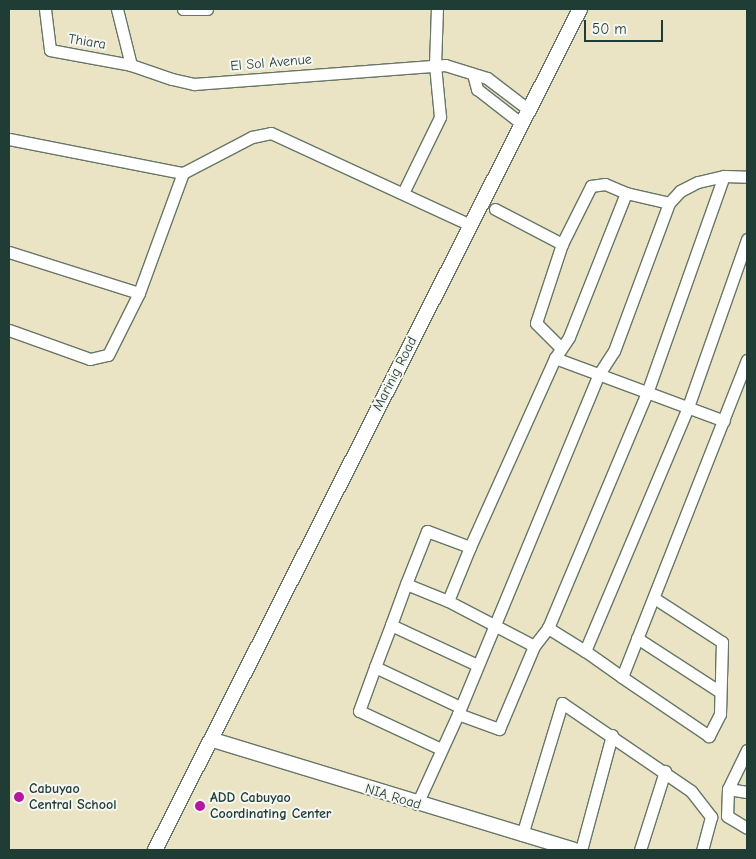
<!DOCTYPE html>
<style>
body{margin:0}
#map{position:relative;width:756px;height:859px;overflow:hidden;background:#eae4c5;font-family:"Comic Neue",sans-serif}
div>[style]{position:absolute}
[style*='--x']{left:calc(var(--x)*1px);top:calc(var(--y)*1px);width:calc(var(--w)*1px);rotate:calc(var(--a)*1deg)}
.roads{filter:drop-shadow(1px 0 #667767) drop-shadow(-1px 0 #667767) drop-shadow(0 1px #667767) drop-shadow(0 -1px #667767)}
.minor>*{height:11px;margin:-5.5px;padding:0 5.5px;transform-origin:5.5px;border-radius:5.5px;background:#fff}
.tertiary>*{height:14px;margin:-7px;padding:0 7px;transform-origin:7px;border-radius:7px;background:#fff}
.dots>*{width:14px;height:14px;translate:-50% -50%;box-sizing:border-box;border:2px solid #f6f6f2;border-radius:50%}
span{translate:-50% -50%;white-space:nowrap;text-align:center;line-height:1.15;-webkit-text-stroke:4px #f6f6f2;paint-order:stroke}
.street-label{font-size:14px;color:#1f3d34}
.poi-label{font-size:14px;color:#1f3d34;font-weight:700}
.left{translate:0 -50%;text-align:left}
.frame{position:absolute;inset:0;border:10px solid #1f3d34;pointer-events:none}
.scale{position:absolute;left:584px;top:20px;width:79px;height:22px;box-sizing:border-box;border:2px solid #1f3d34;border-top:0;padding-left:6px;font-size:15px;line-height:18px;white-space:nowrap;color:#1f3d34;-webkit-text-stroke:4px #f6f6f2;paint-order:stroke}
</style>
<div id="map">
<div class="roads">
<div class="minor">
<i style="--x:45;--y:9;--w:41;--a:83"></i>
<i style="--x:50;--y:50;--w:82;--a:10.5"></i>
<i style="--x:117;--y:9;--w:58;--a:76"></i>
<i style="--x:131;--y:65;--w:43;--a:18.9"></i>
<i style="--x:172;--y:79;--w:23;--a:13"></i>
<i style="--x:194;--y:84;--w:252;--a:-4.3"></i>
<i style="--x:445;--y:65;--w:44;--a:17.2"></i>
<i style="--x:487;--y:78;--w:53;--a:37.3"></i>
<i style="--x:183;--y:9;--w:24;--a:0"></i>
<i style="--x:473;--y:74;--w:16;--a:75"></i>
<i style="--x:477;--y:89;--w:57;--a:37.9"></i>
<i style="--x:9;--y:139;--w:177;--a:11.1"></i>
<i style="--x:183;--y:173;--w:78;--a:-27.6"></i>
<i style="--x:252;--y:137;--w:19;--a:-12"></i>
<i style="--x:271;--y:133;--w:219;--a:24.8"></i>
<i style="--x:403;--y:193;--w:85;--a:-64"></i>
<i style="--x:440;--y:117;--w:52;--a:-95.5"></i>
<i style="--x:435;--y:65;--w:56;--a:-88"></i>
<i style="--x:495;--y:209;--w:76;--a:27.6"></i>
<i style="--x:9;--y:252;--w:136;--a:17.5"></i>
<i style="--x:9;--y:330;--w:86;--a:19.7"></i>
<i style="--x:90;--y:359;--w:18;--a:-13"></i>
<i style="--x:108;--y:355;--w:69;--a:-63.4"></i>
<i style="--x:139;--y:293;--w:128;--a:-69.9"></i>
<i style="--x:561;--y:348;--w:35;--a:-135"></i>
<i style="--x:536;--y:323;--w:83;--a:-71.8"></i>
<i style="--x:562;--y:244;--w:65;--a:-63.4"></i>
<i style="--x:591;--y:186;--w:14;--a:-8"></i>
<i style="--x:605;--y:184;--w:23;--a:23"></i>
<i style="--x:555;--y:358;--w:25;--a:-56"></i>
<i style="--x:569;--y:337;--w:155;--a:-68.4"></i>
<i style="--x:626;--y:193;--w:44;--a:13.1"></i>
<i style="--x:470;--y:547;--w:207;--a:-65.8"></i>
<i style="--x:555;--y:358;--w:180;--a:20.4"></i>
<i style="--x:406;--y:584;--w:57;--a:-68.4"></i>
<i style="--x:427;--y:531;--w:46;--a:20.4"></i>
<i style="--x:470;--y:547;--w:58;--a:112.2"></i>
<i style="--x:654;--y:598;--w:81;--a:32.9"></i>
<i style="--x:722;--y:642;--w:72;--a:91.6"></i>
<i style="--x:720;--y:714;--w:25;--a:117"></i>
<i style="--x:709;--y:736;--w:105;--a:-145.9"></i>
<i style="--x:622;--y:677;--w:341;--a:-68.5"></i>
<i style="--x:391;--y:625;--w:44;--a:-69.9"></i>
<i style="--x:406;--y:584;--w:45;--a:22"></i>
<i style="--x:448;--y:601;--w:97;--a:27.6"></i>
<i style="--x:534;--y:646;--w:23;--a:-52"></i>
<i style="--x:637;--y:638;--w:99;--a:33"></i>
<i style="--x:585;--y:651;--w:44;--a:-148.1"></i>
<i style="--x:548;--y:628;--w:255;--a:-67.2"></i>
<i style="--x:647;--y:393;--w:230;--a:-70.5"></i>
<i style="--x:375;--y:667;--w:45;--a:-69.1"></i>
<i style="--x:391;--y:625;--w:95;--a:24.9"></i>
<i style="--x:622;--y:677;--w:45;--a:-144.9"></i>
<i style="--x:585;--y:651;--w:265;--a:-67.1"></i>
<i style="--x:688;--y:407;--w:178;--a:-70.6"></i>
<i style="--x:458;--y:714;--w:44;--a:20.1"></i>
<i style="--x:499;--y:729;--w:90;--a:-67.1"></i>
<i style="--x:441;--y:749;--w:90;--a:-155.1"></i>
<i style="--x:359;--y:711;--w:47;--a:-70"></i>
<i style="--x:375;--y:667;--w:94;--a:25.2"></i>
<i style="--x:747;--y:750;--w:43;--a:116"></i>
<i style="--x:728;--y:789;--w:27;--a:92"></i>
<i style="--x:727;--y:816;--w:23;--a:31"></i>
<i style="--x:728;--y:789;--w:19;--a:9"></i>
<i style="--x:417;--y:804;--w:99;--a:-65.5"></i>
<i style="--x:458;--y:714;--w:368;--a:-67.5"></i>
<i style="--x:599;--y:374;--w:27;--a:-57"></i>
<i style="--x:614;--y:351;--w:158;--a:-69.6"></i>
<i style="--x:669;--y:203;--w:16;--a:-47"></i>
<i style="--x:680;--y:191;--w:20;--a:-27"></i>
<i style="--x:698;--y:182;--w:27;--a:-13"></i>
<i style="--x:724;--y:176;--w:23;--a:2"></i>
<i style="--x:522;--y:835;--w:138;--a:-73.1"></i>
<i style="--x:562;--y:703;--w:156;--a:34.3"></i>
<i style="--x:691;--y:791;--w:33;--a:52"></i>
<i style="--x:711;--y:817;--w:34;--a:105"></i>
<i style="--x:581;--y:850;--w:119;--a:-74.9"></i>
<i style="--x:640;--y:850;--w:83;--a:-72.4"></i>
</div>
<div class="tertiary">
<i style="--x:213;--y:740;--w:377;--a:16.9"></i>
<i style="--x:155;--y:850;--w:942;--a:-63.19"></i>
</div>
</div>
<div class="dots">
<i style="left:19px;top:797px;background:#b5179e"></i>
<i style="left:200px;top:806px;background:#b5179e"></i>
</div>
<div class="street-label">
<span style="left:87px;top:42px;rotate:9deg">Thiara</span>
<span style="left:271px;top:63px;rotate:-5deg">El Sol Avenue</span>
<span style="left:395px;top:374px;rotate:-63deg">Marinig Road</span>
<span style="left:393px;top:797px;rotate:17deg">NIA Road</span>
</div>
<div class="poi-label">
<span class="left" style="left:29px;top:797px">Cabuyao<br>Central School</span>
<span class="left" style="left:210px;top:806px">ADD Cabuyao<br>Coordinating Center</span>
</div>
<div class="frame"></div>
<div class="scale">50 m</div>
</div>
